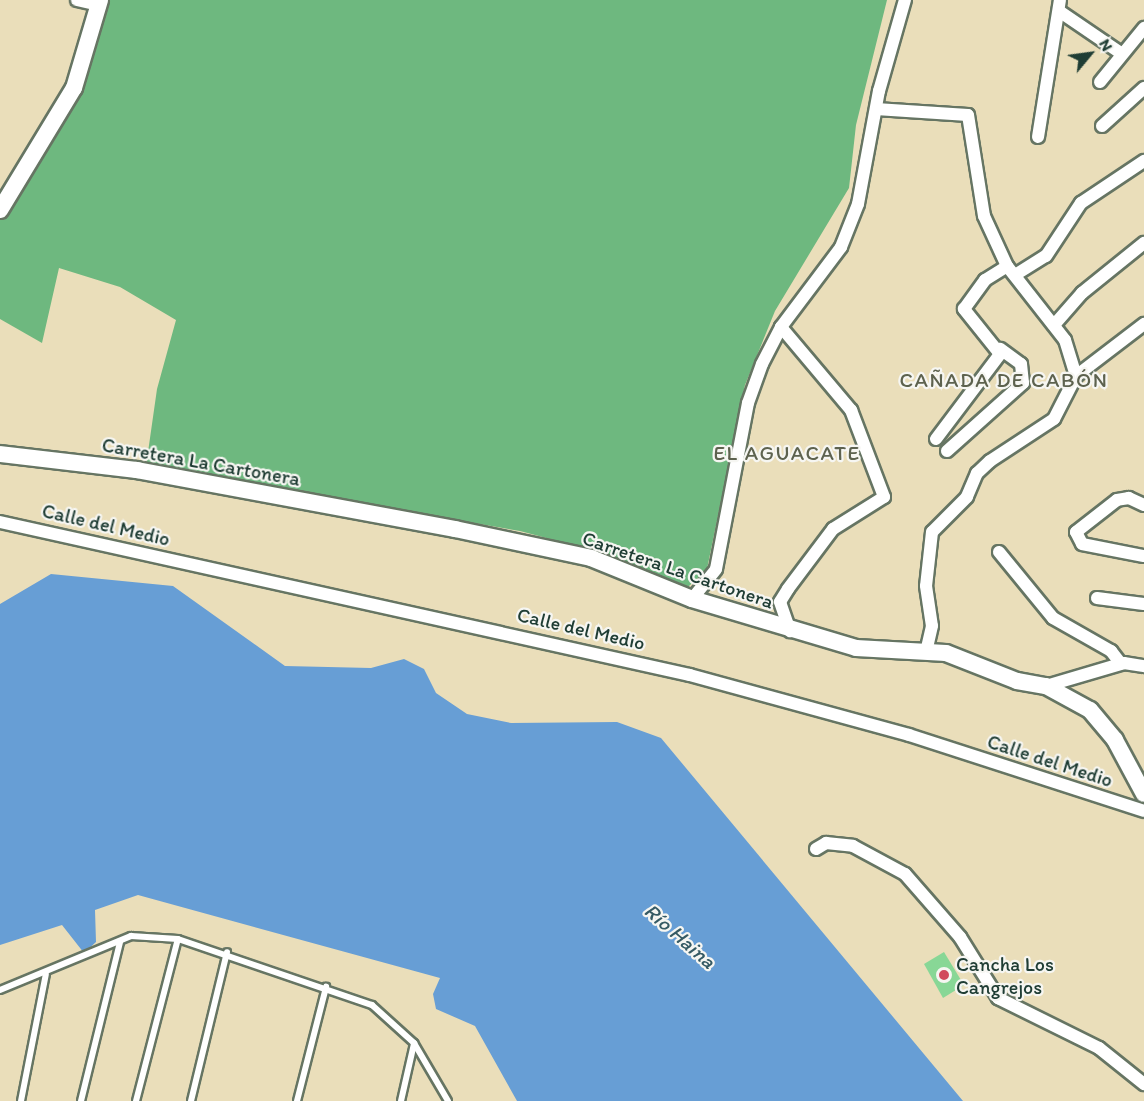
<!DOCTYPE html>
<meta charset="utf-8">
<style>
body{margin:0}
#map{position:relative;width:1144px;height:1101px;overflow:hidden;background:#eadeba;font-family:Itim,sans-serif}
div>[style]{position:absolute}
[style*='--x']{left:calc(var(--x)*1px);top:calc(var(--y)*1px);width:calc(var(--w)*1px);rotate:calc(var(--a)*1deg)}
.green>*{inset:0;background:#88d796}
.forest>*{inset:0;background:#6eb87f}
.water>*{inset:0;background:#679ed5}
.roads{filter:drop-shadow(2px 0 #667563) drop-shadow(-2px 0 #667563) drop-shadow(0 2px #667563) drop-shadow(0 -2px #667563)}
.lane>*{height:6px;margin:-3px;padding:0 3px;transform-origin:3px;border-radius:3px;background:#fff}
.street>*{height:12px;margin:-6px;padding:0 6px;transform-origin:6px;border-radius:6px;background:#fff}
.secondary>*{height:16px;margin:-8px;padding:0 8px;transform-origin:8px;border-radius:8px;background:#fff}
.dots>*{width:16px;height:16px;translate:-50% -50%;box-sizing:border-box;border:3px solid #f6f6f2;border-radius:50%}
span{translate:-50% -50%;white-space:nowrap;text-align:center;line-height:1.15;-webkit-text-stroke:4.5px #f6f6f2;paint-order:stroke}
.street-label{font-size:20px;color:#1f3d34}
.poi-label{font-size:20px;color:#1f3d34}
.left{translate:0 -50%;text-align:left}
.neighbourhood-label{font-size:21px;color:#5d624e;letter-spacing:1.5px}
.water-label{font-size:21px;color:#355a64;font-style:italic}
.north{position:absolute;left:1060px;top:24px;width:60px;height:60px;-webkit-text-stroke:4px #f6f6f2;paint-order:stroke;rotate:61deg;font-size:16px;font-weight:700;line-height:24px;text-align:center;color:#1f3d34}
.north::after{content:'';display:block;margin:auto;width:21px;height:27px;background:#1f3d34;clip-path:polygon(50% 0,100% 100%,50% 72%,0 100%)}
</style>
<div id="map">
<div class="green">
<i style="clip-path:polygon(944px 952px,964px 985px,943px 998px,924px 964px)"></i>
</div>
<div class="forest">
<i style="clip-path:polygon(107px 0,887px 0,856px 125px,849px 188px,775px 311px,745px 385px,707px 569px,688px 587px,610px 555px,520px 531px,146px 466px,157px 389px,176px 320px,120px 287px,59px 268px,42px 343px,0 319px,0 220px,45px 154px,77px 92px)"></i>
</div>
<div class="water">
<i style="clip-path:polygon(51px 574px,173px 586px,285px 666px,371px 668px,404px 659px,424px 669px,436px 693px,467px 714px,511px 723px,617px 722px,661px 738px,963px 1101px,517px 1101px,475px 1026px,436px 1009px,433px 994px,440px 978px,138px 895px,95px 910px,96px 942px,84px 953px,62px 925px,0 945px,0 604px)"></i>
</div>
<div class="roads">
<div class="lane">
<i style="--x:0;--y:990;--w:142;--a:-22.4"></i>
<i style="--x:131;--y:936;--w:47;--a:3.7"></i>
<i style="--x:178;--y:939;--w:205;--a:18.8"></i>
<i style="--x:372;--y:1005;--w:57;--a:42.1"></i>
<i style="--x:414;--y:1043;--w:67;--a:59.6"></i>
<i style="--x:21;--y:1101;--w:129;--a:-78.9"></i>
<i style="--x:81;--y:1101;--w:164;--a:-76.2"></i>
<i style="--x:136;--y:1101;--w:167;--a:-75.5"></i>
<i style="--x:191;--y:1101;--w:153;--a:-76.4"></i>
<i style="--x:297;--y:1101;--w:118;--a:-75.7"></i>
<i style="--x:401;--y:1101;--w:58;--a:-77.2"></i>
</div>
<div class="street">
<i style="--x:77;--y:0;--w:23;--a:13"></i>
<i style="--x:1059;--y:11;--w:76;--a:34.3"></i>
<i style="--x:1100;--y:82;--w:70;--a:-50.8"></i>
<i style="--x:876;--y:109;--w:92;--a:3.7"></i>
<i style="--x:968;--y:115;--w:102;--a:81"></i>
<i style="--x:984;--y:216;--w:55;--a:65.3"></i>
<i style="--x:1007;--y:266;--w:94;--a:51.9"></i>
<i style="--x:1065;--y:340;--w:38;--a:73"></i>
<i style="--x:1076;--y:376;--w:48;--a:117.1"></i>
<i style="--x:1054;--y:419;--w:77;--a:146.7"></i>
<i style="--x:990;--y:461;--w:18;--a:137"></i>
<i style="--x:977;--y:473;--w:26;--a:113"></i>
<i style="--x:967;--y:497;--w:49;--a:135"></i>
<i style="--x:932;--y:532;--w:54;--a:96.3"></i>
<i style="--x:926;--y:586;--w:40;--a:81.5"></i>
<i style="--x:932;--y:626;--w:27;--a:103"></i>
<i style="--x:1102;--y:126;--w:57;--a:-42.1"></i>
<i style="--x:1038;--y:137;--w:139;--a:-80.9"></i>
<i style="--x:1015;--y:275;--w:36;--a:-32"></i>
<i style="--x:1046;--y:256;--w:64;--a:-56.6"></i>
<i style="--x:1081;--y:203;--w:76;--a:-33.7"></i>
<i style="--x:1054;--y:325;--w:43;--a:-48.8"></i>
<i style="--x:1082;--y:293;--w:80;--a:-38.9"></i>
<i style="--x:781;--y:327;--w:109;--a:49.9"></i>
<i style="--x:851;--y:410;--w:93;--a:69.2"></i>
<i style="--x:884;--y:497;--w:60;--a:147.9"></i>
<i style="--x:833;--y:529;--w:75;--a:126.9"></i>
<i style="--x:788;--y:589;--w:15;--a:122"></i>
<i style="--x:780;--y:602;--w:31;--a:71"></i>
<i style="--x:1076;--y:376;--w:86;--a:-37.4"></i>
<i style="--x:936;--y:439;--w:106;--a:-53"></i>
<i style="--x:1000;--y:354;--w:58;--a:-128.7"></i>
<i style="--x:964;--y:309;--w:36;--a:-54"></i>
<i style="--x:985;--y:280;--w:26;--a:-32"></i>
<i style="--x:947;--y:451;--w:102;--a:-41.8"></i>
<i style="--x:1023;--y:383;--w:19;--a:-96"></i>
<i style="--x:1021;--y:364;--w:26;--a:-144"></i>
<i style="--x:1144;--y:505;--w:17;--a:-155"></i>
<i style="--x:1129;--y:498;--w:12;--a:171"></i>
<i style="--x:1117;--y:500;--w:52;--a:142"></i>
<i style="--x:1076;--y:532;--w:13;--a:63"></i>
<i style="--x:1082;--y:544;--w:63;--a:11"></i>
<i style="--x:0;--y:522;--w:707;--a:12.5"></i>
<i style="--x:690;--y:675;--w:227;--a:15.3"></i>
<i style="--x:909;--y:735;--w:247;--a:17.9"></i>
<i style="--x:999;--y:552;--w:85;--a:50.7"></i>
<i style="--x:1053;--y:618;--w:67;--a:29.6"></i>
<i style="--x:1111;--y:651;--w:16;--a:52"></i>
<i style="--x:1097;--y:598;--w:47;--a:7.3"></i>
<i style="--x:692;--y:599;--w:38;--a:-51"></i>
<i style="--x:716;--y:569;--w:169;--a:-79.1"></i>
<i style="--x:748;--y:403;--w:41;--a:-70.3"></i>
<i style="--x:762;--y:364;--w:42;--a:-62.8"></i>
<i style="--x:781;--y:327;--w:100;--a:-53.1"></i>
<i style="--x:841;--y:247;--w:46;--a:-68.4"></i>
<i style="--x:858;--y:204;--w:115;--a:-79.5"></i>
<i style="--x:879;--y:91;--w:95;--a:-74.1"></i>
<i style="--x:1046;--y:686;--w:81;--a:-16.4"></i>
<i style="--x:1124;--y:663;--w:20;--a:9"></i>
<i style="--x:816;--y:849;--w:12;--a:-31"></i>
<i style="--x:826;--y:843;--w:27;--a:6"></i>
<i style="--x:853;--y:846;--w:59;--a:28.3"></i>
<i style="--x:905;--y:874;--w:84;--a:48.9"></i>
<i style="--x:960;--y:937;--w:72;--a:58.1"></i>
<i style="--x:998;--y:998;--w:113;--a:26.3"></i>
<i style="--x:1099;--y:1048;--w:58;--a:38.7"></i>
</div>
<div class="secondary">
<i style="--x:0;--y:210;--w:143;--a:-58.8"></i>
<i style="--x:74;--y:88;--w:92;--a:-73.5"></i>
<i style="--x:0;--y:454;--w:138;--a:6.7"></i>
<i style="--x:137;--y:470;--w:323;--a:10.5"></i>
<i style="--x:455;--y:529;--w:139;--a:12"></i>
<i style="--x:591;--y:558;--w:109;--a:22.1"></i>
<i style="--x:692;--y:599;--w:171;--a:16.6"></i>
<i style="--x:856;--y:648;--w:90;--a:3.2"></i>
<i style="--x:946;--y:653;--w:76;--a:21.5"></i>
<i style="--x:1017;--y:681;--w:29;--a:10"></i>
<i style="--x:1046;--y:686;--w:50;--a:28.6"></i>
<i style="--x:1090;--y:710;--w:39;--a:50"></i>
<i style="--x:1115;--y:740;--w:61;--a:61.8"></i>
</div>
</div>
<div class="dots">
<i style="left:944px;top:975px;background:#d1495b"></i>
</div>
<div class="street-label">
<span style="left:201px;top:462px;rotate:10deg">Carretera La Cartonera</span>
<span style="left:106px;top:525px;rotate:13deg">Calle del Medio</span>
<span style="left:678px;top:570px;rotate:19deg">Carretera La Cartonera</span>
<span style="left:581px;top:629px;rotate:13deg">Calle del Medio</span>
<span style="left:1050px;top:761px;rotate:18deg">Calle del Medio</span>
</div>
<div class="poi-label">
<span class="left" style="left:956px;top:976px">Cancha Los<br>Cangrejos</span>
</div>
<div class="neighbourhood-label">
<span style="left:1004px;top:380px">CAÑADA DE CABÓN</span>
<span style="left:787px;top:453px">EL AGUACATE</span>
</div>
<div class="water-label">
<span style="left:680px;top:936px;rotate:41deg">Río Haina</span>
</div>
<div class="north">N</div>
</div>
